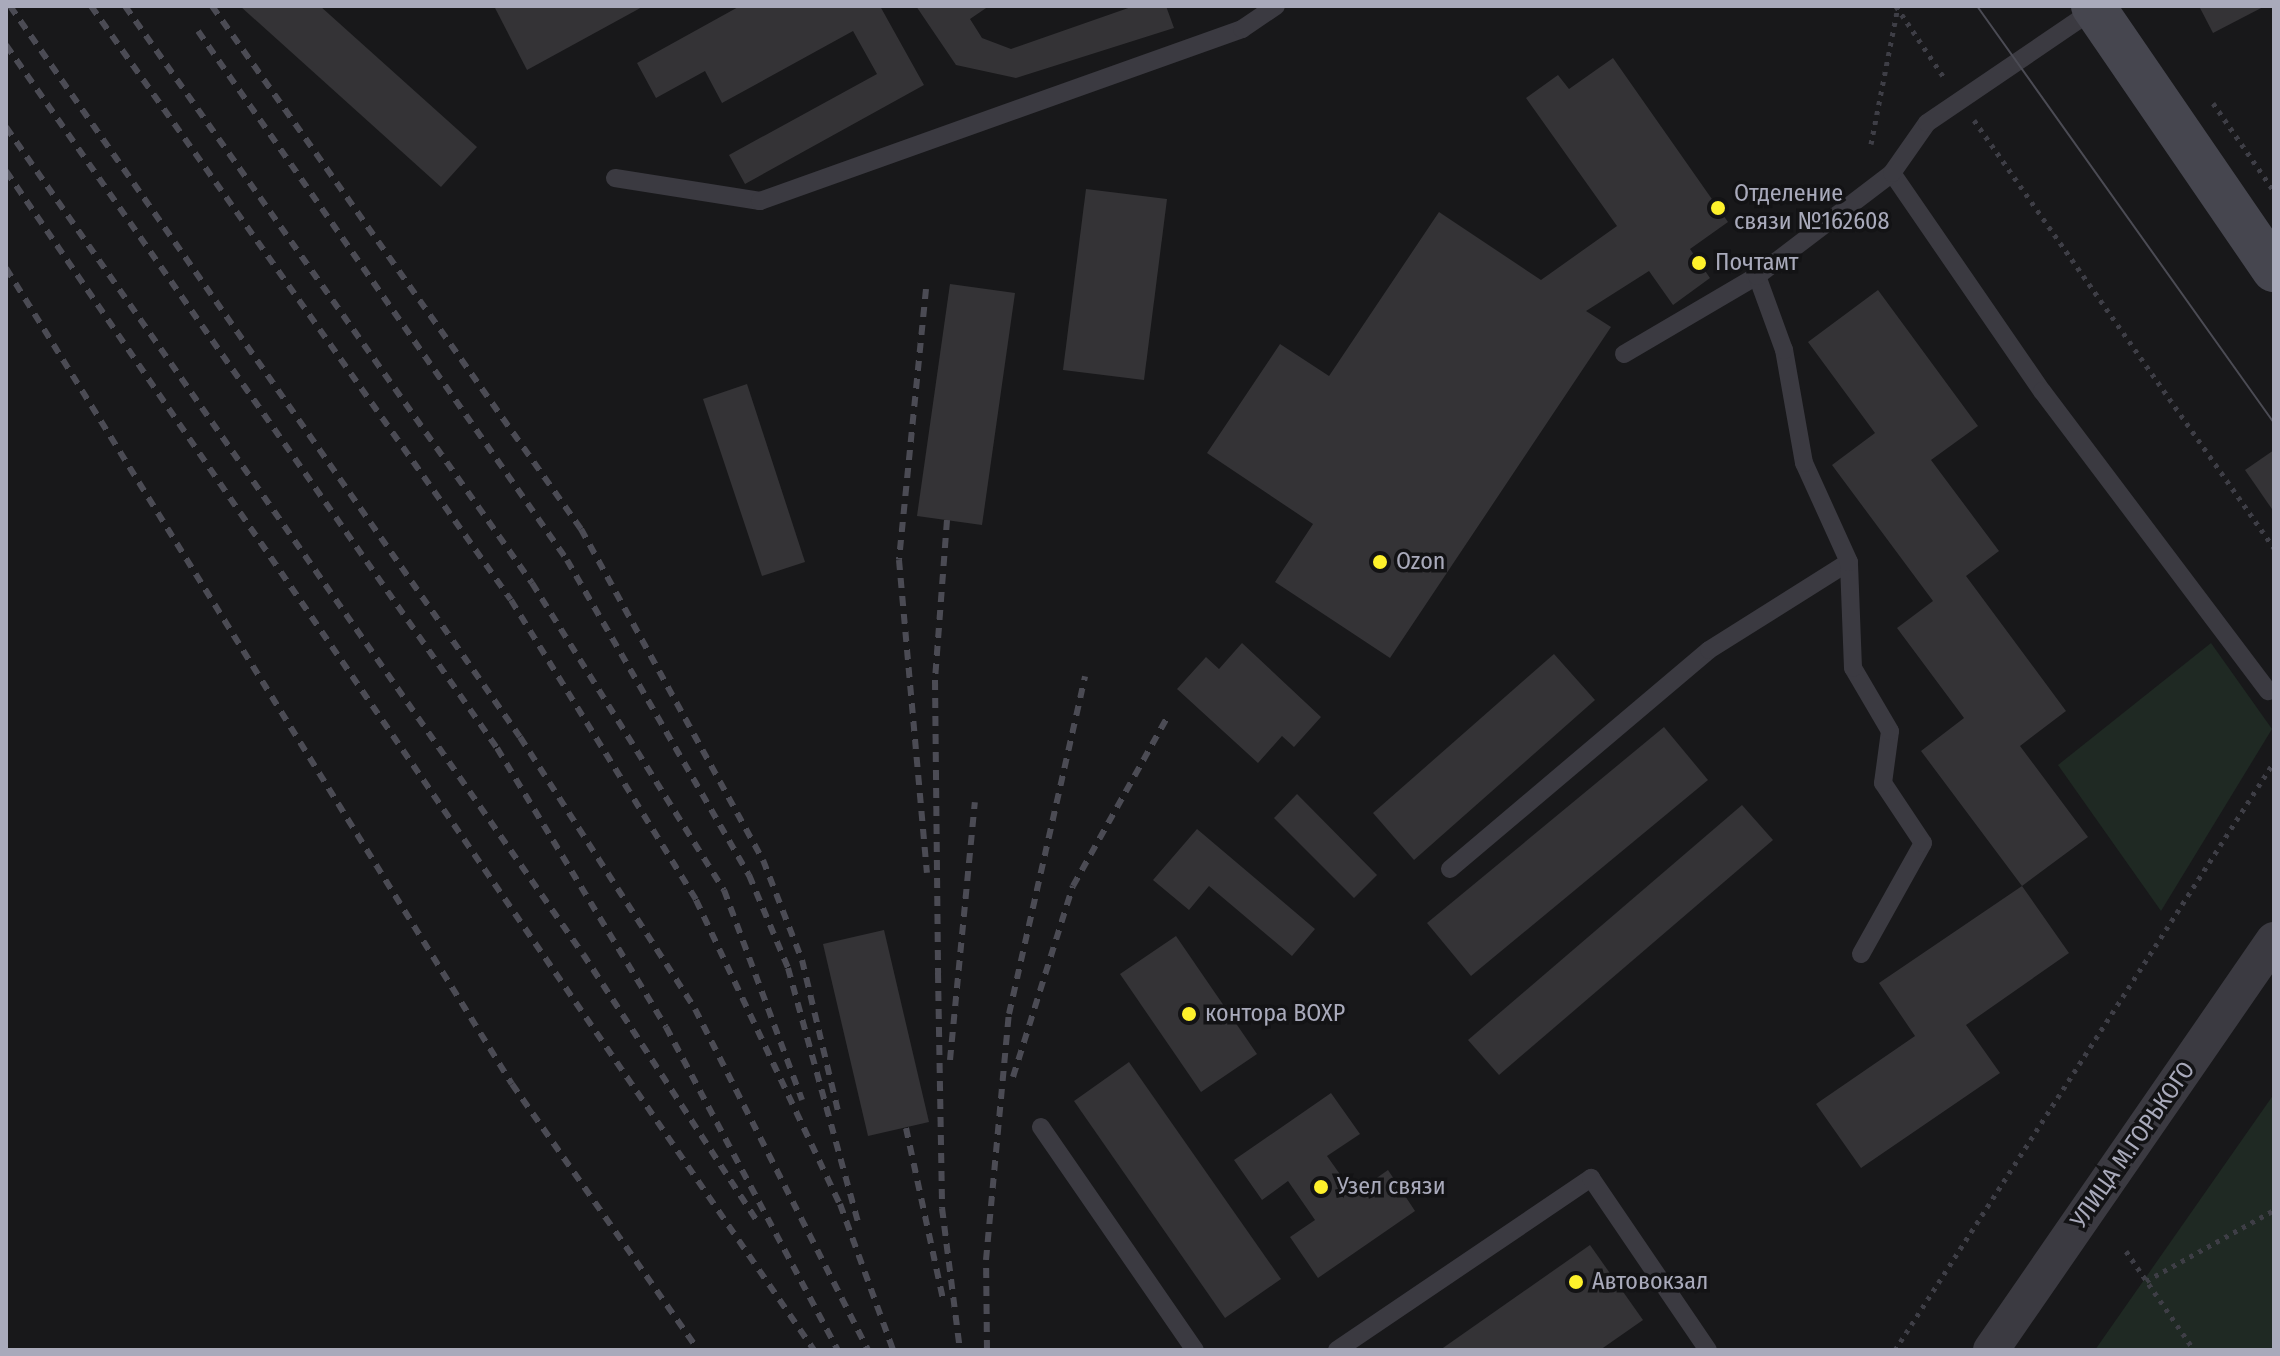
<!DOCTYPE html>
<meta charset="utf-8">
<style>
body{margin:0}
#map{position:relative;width:2280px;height:1356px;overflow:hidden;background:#18181a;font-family:"Fira Sans Condensed",sans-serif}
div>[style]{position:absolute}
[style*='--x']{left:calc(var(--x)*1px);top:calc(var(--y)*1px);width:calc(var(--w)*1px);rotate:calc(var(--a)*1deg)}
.green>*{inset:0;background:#1f2923}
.building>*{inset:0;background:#343336}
.path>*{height:5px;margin-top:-2.5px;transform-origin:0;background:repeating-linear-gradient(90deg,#3e3e46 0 4px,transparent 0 10px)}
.lane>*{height:18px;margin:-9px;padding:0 9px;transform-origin:9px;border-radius:9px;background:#3b3a41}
.street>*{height:36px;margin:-18px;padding:0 18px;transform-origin:18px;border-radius:18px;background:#3b3a41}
.secondary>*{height:44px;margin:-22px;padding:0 22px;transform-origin:22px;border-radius:22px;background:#46464f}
.tram>*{height:2px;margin:-1px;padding:0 1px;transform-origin:1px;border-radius:1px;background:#4b4b54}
.rail>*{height:6px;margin-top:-3px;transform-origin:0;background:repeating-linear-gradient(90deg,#4b4b54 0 10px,transparent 0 18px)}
.dots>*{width:22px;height:22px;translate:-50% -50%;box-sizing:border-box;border:4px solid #131315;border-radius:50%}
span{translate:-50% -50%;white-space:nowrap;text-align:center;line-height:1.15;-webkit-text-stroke:7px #131315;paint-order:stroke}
.poi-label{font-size:24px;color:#a9aabb}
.left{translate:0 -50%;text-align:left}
.street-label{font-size:24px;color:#a9aabb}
.frame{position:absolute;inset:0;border:8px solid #a9aabb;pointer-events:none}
</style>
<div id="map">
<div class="green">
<i style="clip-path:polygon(2211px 643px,2272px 729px,2161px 911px,2058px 765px)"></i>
<i style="clip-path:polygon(2274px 1094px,2274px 1350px,2095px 1350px)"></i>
</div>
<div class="building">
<i style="clip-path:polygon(240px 6px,320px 6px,477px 147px,441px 187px)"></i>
<i style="clip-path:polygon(494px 6px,644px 6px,527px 70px)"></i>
<i style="clip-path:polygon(740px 6px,880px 6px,924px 85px,745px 184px,729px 155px,877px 74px,853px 31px,722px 103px,705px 71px,656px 98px,637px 63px)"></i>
<i style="clip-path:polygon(916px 6px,989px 6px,970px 19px,982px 38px,1011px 49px,1134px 6px,1166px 6px,1174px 28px,1016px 78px,956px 65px)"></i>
<i style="clip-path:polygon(2199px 6px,2265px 6px,2213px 33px)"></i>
<i style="clip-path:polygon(1613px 58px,1728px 222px,1690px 249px,1710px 278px,1673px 305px,1649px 271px,1586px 311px,1611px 327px,1390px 658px,1275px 582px,1313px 524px,1207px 453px,1280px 344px,1329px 376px,1439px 212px,1541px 280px,1617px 226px,1526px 98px,1558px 75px,1569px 89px)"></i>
<i style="clip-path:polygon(1086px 189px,1167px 199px,1144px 380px,1063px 370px)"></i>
<i style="clip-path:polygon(950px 284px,1015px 293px,982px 525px,917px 516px)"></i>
<i style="clip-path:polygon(1878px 290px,1978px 426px,1931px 460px,1999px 551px,1966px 576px,2066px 711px,2020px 746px,2088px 837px,2022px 886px,1921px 751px,1964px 718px,1897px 628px,1933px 601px,1832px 465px,1875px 433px,1808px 342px)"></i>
<i style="clip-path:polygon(747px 384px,805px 562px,762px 576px,703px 399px)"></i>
<i style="clip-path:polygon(2274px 450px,2274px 512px,2245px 470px)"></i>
<i style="clip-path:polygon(1242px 643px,1321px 717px,1294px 747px,1282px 736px,1258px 763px,1177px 689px,1206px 657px,1219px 669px)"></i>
<i style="clip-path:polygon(1554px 654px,1595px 700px,1414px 860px,1373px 813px)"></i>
<i style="clip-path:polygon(1664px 727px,1708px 780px,1471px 976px,1427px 923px)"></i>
<i style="clip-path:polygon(1297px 794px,1377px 875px,1354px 898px,1274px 818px)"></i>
<i style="clip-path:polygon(1742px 805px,1773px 840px,1499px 1075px,1468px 1040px)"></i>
<i style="clip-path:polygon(1197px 829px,1315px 929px,1292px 956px,1209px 886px,1189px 910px,1153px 880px)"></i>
<i style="clip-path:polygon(2022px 886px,2069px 953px,1966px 1025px,2000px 1073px,1861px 1168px,1816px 1104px,1915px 1036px,1879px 983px)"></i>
<i style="clip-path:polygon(884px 930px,929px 1122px,868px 1136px,823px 944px)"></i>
<i style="clip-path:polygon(1176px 936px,1257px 1054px,1201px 1092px,1120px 974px)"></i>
<i style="clip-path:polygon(1129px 1062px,1281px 1279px,1225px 1318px,1074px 1101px)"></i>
<i style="clip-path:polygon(1331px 1093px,1360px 1134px,1327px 1156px,1354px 1194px,1388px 1170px,1415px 1211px,1318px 1278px,1290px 1237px,1315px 1220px,1288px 1181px,1262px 1200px,1234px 1160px)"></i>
<i style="clip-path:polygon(1590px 1245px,1643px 1320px,1600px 1350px,1440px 1350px)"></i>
</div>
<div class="path">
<i style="--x:1896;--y:6;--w:88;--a:56.1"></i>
<i style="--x:2213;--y:103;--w:107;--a:55.3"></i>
<i style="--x:1974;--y:120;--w:523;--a:54.97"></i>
<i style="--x:1871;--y:144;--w:140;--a:-78.9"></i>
<i style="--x:2126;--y:1251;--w:120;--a:55.5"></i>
<i style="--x:2146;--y:1281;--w:146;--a:-29"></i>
<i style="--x:1895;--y:1350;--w:700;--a:-57.2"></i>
</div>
<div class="lane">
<i style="--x:1892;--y:173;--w:265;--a:55.5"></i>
<i style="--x:2042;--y:391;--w:376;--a:53"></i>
<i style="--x:615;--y:178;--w:147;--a:9"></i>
<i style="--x:760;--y:201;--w:512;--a:-19.64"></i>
<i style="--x:1242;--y:29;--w:41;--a:-34.1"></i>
<i style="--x:1624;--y:354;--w:154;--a:-30.4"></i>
<i style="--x:1450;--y:869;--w:339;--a:-40.2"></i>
<i style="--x:1709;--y:650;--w:165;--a:-32.2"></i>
<i style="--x:1861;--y:954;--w:127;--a:-60.8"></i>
<i style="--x:1923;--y:843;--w:72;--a:-123.7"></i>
<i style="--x:1883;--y:783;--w:52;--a:-82.3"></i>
<i style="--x:1890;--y:731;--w:73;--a:-120.4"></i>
<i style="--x:1853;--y:668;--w:106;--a:-92.2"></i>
<i style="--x:1849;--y:562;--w:109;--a:-114.4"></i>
<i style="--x:1804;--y:463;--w:115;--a:-100"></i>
<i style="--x:1784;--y:350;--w:79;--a:-110"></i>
<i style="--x:1757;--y:276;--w:170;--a:-37.3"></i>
<i style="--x:1892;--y:173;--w:61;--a:-55"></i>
<i style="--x:1927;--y:123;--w:203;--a:-34.2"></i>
<i style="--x:1041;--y:1127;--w:271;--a:55.4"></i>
<i style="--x:1337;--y:1350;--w:307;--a:-34.1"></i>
<i style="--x:1591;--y:1178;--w:208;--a:55.8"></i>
</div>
<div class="street">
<i style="--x:1991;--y:1350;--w:498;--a:-55.4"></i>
</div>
<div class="secondary">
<i style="--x:2093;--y:6;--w:320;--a:55.6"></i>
</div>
<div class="tram">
<i style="--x:1977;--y:6;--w:512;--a:54.54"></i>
</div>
<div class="rail">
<i style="--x:10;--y:6;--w:891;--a:55.1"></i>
<i style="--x:520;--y:737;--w:323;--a:57.2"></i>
<i style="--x:695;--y:1009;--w:382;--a:63.1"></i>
<i style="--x:91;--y:6;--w:727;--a:54.74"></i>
<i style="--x:511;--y:600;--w:352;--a:58.3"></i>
<i style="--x:696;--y:900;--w:336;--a:64.7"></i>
<i style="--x:840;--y:1204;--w:155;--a:70"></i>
<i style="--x:125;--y:6;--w:706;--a:54.8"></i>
<i style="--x:532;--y:583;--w:362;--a:58"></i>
<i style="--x:724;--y:890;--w:224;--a:69.6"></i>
<i style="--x:212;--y:6;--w:640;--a:54.8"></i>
<i style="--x:581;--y:529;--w:378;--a:61.2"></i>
<i style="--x:763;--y:860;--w:107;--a:68.7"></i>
<i style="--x:802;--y:960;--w:159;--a:76.6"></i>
<i style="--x:198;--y:31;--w:645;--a:55.1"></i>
<i style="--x:567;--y:560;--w:364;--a:60"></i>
<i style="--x:749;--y:875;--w:101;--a:67.2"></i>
<i style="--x:788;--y:968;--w:264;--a:74.6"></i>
<i style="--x:6;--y:45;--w:857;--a:55.07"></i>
<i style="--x:497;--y:748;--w:326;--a:58.8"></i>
<i style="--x:666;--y:1027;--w:366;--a:62"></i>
<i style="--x:6;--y:127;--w:1008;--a:55.1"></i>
<i style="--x:583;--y:954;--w:320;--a:56.9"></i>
<i style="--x:6;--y:171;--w:1429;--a:55.58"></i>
<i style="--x:6;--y:268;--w:960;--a:58.2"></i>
<i style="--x:512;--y:1084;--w:325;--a:55"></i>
<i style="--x:926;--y:289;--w:272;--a:95.7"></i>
<i style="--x:899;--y:560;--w:314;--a:84.9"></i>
<i style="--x:947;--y:520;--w:160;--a:94.3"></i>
<i style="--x:935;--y:680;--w:293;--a:89.4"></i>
<i style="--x:938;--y:973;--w:235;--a:89"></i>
<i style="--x:942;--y:1208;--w:143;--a:82.8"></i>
<i style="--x:950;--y:1060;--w:259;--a:-84.5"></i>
<i style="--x:1013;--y:1077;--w:200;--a:-72.6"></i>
<i style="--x:1073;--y:886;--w:195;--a:-60.8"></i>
<i style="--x:906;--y:1128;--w:175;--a:77.8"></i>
<i style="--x:987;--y:1350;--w:90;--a:-90.6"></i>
<i style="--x:986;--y:1260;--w:247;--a:-84.7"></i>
<i style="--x:1009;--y:1014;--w:346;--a:-77.3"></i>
</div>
<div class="dots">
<i style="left:1718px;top:208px;background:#fef12b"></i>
<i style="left:1699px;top:263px;background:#fef12b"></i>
<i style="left:1380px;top:562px;background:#fef12b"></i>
<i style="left:1189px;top:1014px;background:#fef12b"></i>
<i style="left:1321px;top:1187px;background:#fef12b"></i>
<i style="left:1576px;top:1282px;background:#fef12b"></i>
</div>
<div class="poi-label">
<span class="left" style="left:1734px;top:208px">Отделение<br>связи №162608</span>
<span class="left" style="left:1715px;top:263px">Почтамт</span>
<span class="left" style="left:1396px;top:562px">Ozon</span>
<span class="left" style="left:1205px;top:1014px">контора ВОХР</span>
<span class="left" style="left:1337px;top:1187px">Узел связи</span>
<span class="left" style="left:1592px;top:1282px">Автовокзал</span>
</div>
<div class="street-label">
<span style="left:2133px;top:1145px;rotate:-55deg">УЛИЦА М.ГОРЬКОГО</span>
</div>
<div class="frame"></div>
</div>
